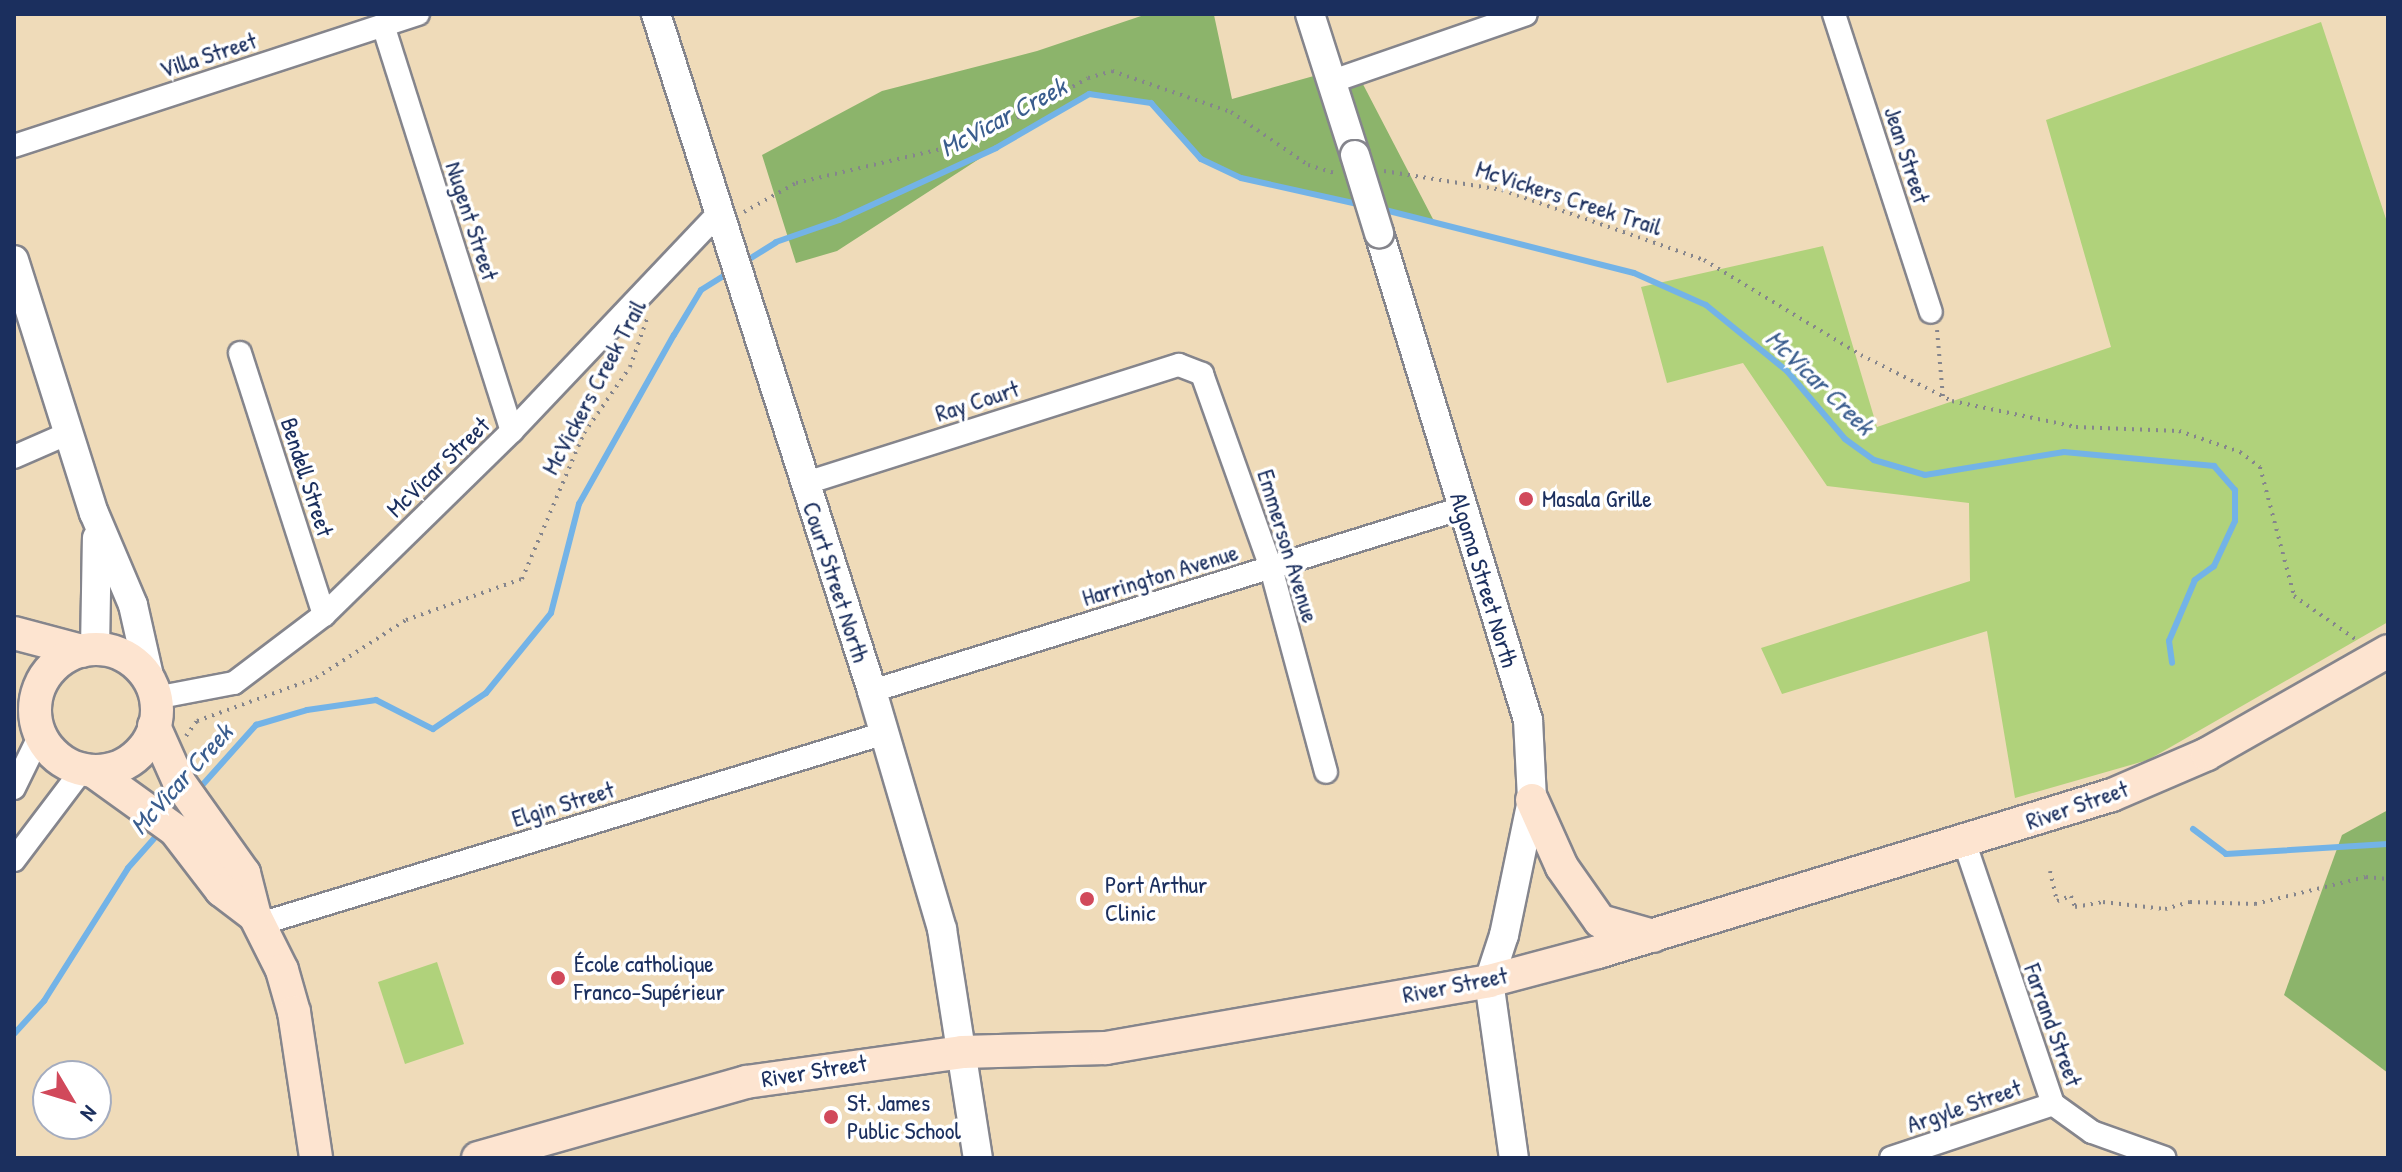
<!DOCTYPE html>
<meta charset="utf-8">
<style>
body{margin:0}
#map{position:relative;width:2402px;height:1172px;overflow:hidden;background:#efdbb9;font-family:"Patrick Hand",sans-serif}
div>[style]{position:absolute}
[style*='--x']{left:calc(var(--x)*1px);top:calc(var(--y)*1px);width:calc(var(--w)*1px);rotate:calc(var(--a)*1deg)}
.green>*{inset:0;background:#b0d27b}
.forest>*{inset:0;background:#8cb46b}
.stream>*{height:6px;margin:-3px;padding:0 3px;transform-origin:3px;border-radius:3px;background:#73b3e7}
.path>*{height:4px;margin-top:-2px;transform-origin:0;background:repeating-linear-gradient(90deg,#85858c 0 2px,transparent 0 8px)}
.roads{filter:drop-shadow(2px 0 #85858c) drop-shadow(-2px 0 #85858c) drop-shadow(0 2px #85858c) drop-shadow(0 -2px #85858c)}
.minor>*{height:22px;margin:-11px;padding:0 11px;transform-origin:11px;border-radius:11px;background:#fff}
.tertiary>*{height:28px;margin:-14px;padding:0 14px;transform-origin:14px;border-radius:14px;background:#fff}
.secondary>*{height:32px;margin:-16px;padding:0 16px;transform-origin:16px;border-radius:16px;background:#fde4d0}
.secondary>.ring{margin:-16px;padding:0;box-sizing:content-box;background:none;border:32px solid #fde4d0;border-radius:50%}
.bridges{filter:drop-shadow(2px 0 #85858c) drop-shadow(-2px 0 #85858c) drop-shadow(0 2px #85858c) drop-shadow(0 -2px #85858c)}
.tertiary-bridge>*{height:28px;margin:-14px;padding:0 14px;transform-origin:14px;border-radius:14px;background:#fff}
.dots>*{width:22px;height:22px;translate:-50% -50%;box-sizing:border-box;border:4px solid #fff;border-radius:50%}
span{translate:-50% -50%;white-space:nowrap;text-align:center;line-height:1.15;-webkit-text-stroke:7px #fff;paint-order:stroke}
.street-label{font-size:24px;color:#1b2f5e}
.poi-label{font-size:24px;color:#1b2f5e}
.left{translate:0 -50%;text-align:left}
.water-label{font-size:26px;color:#3a5d8e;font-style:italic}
.frame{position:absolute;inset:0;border:16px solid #1b2f5e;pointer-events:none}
.north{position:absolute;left:32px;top:1060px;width:80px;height:80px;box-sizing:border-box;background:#fff;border:2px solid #a4acbf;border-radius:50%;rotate:128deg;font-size:22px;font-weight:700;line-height:32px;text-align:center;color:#1b2f5e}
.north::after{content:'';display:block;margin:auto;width:28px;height:36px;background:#d1495b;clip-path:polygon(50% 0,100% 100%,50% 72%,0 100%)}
</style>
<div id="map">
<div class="green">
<i style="clip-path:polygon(2321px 22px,2388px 225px,2388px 622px,2148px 760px,2015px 798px,1987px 631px,1782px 694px,1761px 648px,1970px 581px,1969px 503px,1827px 486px,1743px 363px,1667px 383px,1641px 287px,1823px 246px,1877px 427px,2111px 347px,2046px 120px)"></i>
<i style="clip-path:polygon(437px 962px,464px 1044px,405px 1064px,378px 982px)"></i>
</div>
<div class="forest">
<i style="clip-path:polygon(1147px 14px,1214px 15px,1232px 99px,1353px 65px,1434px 221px,1241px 178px,1201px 159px,1151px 104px,1089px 94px,996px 148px,837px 251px,796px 263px,762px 155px,882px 91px,1037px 51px)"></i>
<i style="clip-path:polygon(2388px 810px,2388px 1073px,2284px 995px,2342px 835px)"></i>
</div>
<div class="stream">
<i style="--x:1381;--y:209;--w:261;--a:14.2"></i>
<i style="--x:1634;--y:273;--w:79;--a:24"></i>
<i style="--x:1706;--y:305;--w:104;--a:39.2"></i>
<i style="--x:1787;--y:371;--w:89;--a:49.5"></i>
<i style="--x:1845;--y:439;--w:36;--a:36"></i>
<i style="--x:1874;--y:460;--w:53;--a:16.4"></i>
<i style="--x:1925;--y:475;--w:141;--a:-9.4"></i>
<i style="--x:2064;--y:452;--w:151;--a:5.3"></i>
<i style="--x:2214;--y:466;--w:32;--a:49"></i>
<i style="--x:2235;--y:490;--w:31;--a:90"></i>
<i style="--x:2235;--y:521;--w:50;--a:115"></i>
<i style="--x:2214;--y:566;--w:24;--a:144"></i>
<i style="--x:2195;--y:580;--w:66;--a:113.1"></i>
<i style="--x:2169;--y:641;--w:22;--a:82"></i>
<i style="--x:743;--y:263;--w:39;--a:-32"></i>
<i style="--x:776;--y:242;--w:67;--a:-19.2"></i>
<i style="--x:839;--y:220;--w:173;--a:-24.6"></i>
<i style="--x:996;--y:148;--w:108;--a:-30.1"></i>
<i style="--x:1089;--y:94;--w:63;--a:8.3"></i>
<i style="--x:1151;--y:103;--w:75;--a:48.2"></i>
<i style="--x:1201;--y:159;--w:44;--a:25.4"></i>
<i style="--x:1241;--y:178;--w:124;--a:12.6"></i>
<i style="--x:197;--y:791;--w:89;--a:-48.2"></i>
<i style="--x:256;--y:725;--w:53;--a:-16.4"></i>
<i style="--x:307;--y:710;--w:70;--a:-8.2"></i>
<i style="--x:376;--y:700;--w:64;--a:27"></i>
<i style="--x:433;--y:729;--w:64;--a:-34.2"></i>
<i style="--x:486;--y:693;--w:103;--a:-50.9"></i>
<i style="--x:551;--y:613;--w:113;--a:-75.6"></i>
<i style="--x:579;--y:504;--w:194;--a:-60.7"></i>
<i style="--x:674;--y:335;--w:52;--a:-59"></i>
<i style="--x:701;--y:290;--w:34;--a:-32"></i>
<i style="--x:2193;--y:829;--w:41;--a:37.1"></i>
<i style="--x:2226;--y:854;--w:162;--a:-3.5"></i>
<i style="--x:14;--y:1034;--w:45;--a:-47.7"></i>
<i style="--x:44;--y:1001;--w:157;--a:-57.7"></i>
<i style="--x:128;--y:868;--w:48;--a:-48.4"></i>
</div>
<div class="path">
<i style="--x:1384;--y:171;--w:120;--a:9.1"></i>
<i style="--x:1502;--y:190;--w:214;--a:19.1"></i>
<i style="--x:1704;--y:260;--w:184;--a:31.2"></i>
<i style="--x:1861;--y:355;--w:102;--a:26.8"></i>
<i style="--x:1952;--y:401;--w:127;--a:11.8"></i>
<i style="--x:2076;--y:427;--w:103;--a:2.2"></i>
<i style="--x:2179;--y:431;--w:65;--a:19"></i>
<i style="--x:2240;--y:452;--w:25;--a:37"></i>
<i style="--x:2260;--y:467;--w:133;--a:75.2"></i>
<i style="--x:2294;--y:596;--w:78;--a:35.1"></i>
<i style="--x:744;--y:212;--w:60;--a:-29.1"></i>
<i style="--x:796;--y:183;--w:184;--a:-13.2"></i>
<i style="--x:975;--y:141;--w:129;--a:-29.1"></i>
<i style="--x:1088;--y:78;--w:25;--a:-16"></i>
<i style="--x:1112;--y:71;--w:126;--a:19"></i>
<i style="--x:1231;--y:112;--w:93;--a:34.5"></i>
<i style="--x:1308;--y:165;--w:28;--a:17"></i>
<i style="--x:1937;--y:330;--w:67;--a:84.9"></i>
<i style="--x:186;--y:736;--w:19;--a:-54"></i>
<i style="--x:197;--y:721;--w:127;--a:-19.9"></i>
<i style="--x:316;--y:678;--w:107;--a:-32.8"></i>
<i style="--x:406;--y:620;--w:123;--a:-19.5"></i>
<i style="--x:522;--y:579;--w:159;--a:-67"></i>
<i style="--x:584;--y:433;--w:80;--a:-55.1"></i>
<i style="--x:630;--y:367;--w:51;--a:-70.5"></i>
<i style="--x:2050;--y:871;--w:31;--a:77"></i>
<i style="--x:2057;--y:901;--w:15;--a:-20"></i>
<i style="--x:2071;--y:896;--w:12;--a:70"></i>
<i style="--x:2075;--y:907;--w:28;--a:-10"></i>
<i style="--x:2103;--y:902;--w:62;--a:6.4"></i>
<i style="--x:2165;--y:909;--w:26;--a:-16"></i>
<i style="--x:2190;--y:902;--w:65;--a:1.8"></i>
<i style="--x:2255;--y:904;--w:114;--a:-13.7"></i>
<i style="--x:2366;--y:877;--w:22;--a:5"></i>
</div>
<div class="roads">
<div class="minor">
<i style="--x:1834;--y:14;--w:313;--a:72"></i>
<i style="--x:383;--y:25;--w:426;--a:72.4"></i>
<i style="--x:1333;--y:81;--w:204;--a:-19.1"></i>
<i style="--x:14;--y:146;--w:425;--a:-18.1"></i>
<i style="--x:240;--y:353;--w:275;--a:72.2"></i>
<i style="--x:14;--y:457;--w:60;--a:-23.6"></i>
<i style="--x:803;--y:484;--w:394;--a:-17.6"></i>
<i style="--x:1179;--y:365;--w:25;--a:21"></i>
<i style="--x:1202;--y:374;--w:206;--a:70.4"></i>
<i style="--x:1271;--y:568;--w:211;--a:74.9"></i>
<i style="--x:872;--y:691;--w:618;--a:-17.23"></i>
<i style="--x:155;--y:698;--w:80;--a:-10.8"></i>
<i style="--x:234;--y:683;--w:113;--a:-37.1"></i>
<i style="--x:324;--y:615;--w:263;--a:-44.4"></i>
<i style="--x:512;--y:431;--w:299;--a:-46.5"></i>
<i style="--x:14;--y:788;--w:59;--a:-63.9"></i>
<i style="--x:1965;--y:844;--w:274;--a:71.3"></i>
<i style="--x:2053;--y:1104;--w:48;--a:35.7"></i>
<i style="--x:2092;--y:1132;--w:77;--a:19.6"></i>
<i style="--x:14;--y:860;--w:113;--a:-52.9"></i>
<i style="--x:260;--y:924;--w:650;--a:-16.99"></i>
<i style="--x:1891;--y:1158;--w:171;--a:-18.4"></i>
</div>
<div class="tertiary">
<i style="--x:656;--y:14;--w:711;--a:72.3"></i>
<i style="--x:872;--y:691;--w:248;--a:73.6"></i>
<i style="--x:942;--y:929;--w:232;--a:81.1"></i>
<i style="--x:1310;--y:14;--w:148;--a:72.3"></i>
<i style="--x:1379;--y:233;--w:509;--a:72.99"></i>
<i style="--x:1528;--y:720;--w:80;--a:87.1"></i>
<i style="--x:1532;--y:800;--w:138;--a:101.7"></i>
<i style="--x:1504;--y:935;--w:48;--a:108.1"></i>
<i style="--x:1489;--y:981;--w:179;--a:82"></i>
<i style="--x:14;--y:260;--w:265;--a:72.5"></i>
<i style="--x:94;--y:513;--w:100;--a:67"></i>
<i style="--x:133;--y:605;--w:82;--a:77.3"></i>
<i style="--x:95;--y:649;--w:111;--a:-89"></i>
</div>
<div class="secondary">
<i style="--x:14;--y:633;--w:70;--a:14.8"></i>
<i class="ring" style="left:35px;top:649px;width:90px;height:90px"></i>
<i style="--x:154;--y:726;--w:61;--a:65.9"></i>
<i style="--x:179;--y:782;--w:112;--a:54.5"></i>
<i style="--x:244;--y:873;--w:44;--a:75.7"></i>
<i style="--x:255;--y:916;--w:60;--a:63.4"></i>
<i style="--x:282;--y:970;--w:44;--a:74.1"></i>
<i style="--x:294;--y:1012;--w:148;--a:81.4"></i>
<i style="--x:93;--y:771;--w:101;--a:35.7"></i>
<i style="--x:175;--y:830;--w:76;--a:52.5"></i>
<i style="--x:221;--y:890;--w:43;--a:37.4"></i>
<i style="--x:1532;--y:800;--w:73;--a:65.9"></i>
<i style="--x:1562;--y:867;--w:66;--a:54.9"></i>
<i style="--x:1600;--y:921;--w:55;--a:15.8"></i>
<i style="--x:478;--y:1158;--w:279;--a:-15.8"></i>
<i style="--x:746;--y:1082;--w:218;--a:-7.9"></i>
<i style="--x:962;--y:1052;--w:144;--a:-1.6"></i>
<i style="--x:1106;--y:1048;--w:389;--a:-9.9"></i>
<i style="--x:1489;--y:981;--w:113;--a:-14.9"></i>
<i style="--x:1598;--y:952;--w:537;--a:-16.99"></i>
<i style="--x:2112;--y:795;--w:103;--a:-23.3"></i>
<i style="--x:2207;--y:754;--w:208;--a:-29.6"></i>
</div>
</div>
<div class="bridges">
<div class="tertiary-bridge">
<i style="--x:1355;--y:155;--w:82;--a:72.9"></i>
</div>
</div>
<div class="dots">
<i style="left:1526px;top:499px;background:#d1495b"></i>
<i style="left:1087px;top:899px;background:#d1495b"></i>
<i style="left:558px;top:978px;background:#d1495b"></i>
<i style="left:831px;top:1117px;background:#d1495b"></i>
</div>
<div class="street-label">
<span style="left:208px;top:55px;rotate:-18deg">Villa Street</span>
<span style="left:1907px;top:155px;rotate:72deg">Jean Street</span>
<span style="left:1569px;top:198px;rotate:18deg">McVickers Creek Trail</span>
<span style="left:472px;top:221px;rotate:72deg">Nugent Street</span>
<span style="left:594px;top:387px;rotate:-62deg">McVickers Creek Trail</span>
<span style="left:977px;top:401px;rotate:-18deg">Ray Court</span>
<span style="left:438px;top:467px;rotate:-44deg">McVicar Street</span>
<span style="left:307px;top:477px;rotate:72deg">Bendell Street</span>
<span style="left:1288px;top:546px;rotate:73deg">Emmerson Avenue</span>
<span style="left:1160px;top:575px;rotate:-17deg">Harrington Avenue</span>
<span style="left:1484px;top:580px;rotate:73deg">Algoma Street North</span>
<span style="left:836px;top:582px;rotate:72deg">Court Street North</span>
<span style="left:563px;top:804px;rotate:-17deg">Elgin Street</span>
<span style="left:2077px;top:805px;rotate:-19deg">River Street</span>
<span style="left:1455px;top:985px;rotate:-11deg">River Street</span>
<span style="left:2053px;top:1025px;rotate:70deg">Farrand Street</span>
<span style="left:814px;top:1071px;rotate:-9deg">River Street</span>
<span style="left:1964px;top:1106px;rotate:-19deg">Argyle Street</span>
</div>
<div class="poi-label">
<span class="left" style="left:1542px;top:499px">Masala Grille</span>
<span class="left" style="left:1105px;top:899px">Port Arthur<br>Clinic</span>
<span class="left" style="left:574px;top:978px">École catholique<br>Franco-Supérieur</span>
<span class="left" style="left:847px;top:1117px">St. James<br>Public School</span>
</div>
<div class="water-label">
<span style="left:1003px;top:117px;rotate:-28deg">McVicar Creek</span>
<span style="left:1820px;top:382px;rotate:44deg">McVicar Creek</span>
<span style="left:181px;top:779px;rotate:-48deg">McVicar Creek</span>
</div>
<div class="frame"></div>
<div class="north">N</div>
</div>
